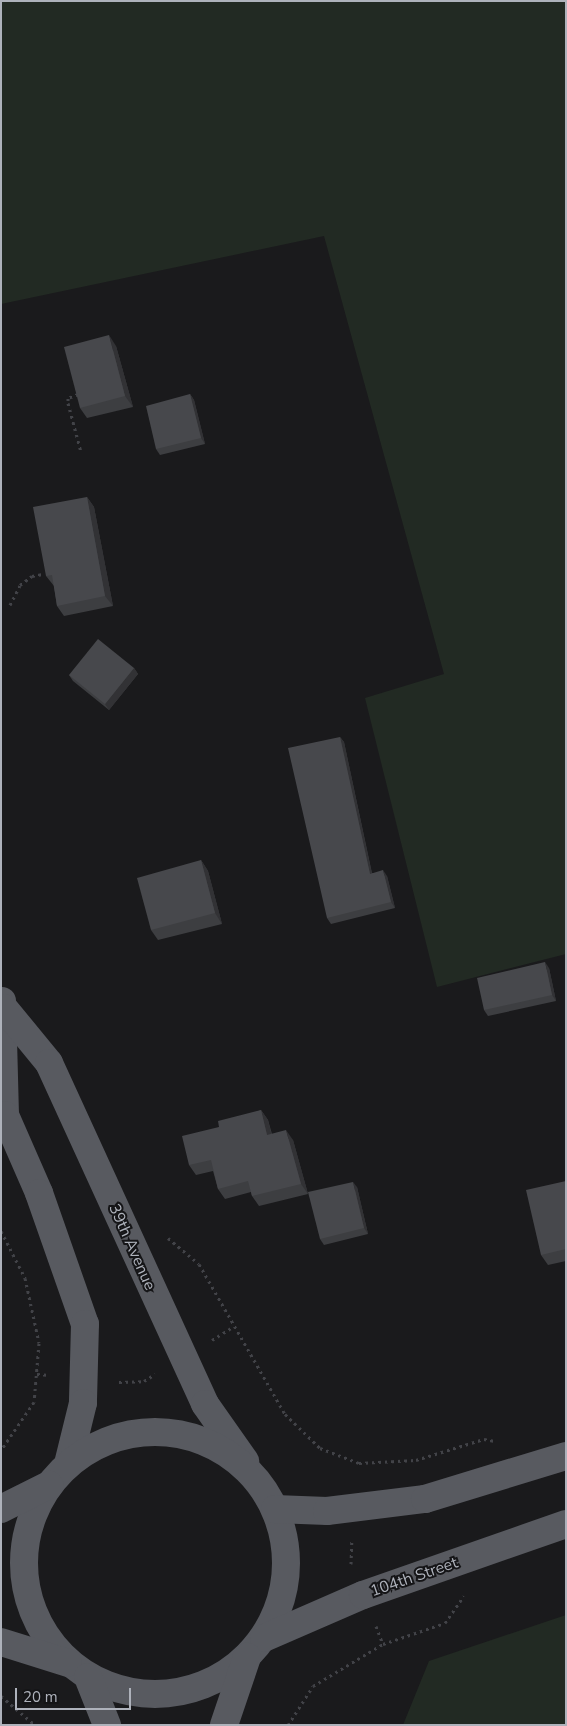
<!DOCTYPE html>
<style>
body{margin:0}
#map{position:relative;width:567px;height:1726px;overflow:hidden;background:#1a1a1c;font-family:"Nunito Sans",sans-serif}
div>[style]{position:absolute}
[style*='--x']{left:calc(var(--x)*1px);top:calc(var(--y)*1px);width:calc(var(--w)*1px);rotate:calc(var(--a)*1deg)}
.green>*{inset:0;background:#222a23}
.path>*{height:3px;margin-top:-1.5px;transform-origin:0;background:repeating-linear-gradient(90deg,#424348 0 2.5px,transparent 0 6.5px)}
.major>*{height:28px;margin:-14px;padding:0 14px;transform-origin:14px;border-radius:14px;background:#585a60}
.major>.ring{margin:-14px;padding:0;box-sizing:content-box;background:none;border:28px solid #585a60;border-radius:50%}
.wall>*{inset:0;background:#3d3e41}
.shaded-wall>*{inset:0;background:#323235}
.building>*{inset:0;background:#47484c}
span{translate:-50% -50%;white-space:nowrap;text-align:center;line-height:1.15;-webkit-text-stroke:4px #151517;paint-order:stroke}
.street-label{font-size:16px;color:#aeb2bb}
.frame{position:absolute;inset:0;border:2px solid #aeb2bb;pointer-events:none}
.scale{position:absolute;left:15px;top:1688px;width:116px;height:22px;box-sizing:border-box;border:2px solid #aeb2bb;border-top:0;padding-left:6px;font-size:15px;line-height:18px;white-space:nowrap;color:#aeb2bb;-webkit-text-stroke:4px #151517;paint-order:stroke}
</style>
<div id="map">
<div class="green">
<i style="clip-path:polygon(1px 1px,566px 1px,566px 954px,437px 987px,365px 698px,444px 674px,324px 236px,1px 304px)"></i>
<i style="clip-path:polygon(566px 1615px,566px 1725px,403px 1725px,429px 1661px)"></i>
</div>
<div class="path">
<i style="--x:78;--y:394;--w:11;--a:158"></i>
<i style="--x:68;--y:398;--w:5;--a:90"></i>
<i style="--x:68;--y:403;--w:51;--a:75.1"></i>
<i style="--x:10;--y:605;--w:22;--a:-63"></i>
<i style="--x:20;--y:585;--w:15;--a:-37"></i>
<i style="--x:32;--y:576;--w:11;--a:-10"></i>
<i style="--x:1;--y:1231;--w:53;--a:62.9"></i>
<i style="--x:25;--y:1278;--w:66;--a:77.8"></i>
<i style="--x:39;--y:1343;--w:59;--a:94.8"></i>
<i style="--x:34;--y:1402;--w:58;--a:124.5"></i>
<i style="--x:168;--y:1238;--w:40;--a:40"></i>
<i style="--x:199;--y:1264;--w:173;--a:60.2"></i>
<i style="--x:285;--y:1414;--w:49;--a:44.2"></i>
<i style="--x:320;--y:1448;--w:42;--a:21"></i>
<i style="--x:359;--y:1463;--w:57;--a:-3"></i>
<i style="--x:416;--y:1460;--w:71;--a:-17.2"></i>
<i style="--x:484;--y:1439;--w:11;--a:10"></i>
<i style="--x:212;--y:1340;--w:25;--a:-32"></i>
<i style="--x:37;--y:1374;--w:13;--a:4"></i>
<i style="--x:119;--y:1382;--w:25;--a:-2"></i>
<i style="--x:144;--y:1381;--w:13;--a:-32"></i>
<i style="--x:351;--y:1564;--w:23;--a:-88"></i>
<i style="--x:376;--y:1626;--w:19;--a:69"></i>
<i style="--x:1;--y:1696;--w:45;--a:40.5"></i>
<i style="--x:288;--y:1725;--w:46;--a:-57.3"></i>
<i style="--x:313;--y:1686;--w:82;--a:-31"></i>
<i style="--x:383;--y:1644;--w:65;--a:-18.7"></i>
<i style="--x:445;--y:1623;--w:33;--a:-55"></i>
</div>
<div class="major">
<i style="--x:2;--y:1001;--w:114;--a:88.5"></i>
<i style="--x:5;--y:1115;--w:85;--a:66.4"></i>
<i style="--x:39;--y:1193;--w:139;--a:70.7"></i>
<i style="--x:85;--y:1324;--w:79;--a:91.5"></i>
<i style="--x:83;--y:1403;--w:63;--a:103.8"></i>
<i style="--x:4;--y:1008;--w:71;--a:50.7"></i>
<i style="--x:49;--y:1063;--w:375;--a:65.4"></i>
<i style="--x:205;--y:1404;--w:70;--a:54.9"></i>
<i class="ring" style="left:24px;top:1432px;width:234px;height:234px"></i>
<i style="--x:1;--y:1509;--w:54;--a:-26.6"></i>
<i style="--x:275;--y:1509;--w:52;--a:2.2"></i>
<i style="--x:327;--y:1511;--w:99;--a:-7"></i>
<i style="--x:425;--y:1499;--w:147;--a:-17"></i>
<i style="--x:264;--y:1638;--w:108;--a:-23.5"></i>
<i style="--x:363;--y:1595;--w:215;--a:-19.3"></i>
<i style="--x:1;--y:1642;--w:70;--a:17.4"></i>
<i style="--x:88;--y:1677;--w:52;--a:68.4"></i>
<i style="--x:224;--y:1725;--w:72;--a:-71.3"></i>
</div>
<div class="wall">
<i style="clip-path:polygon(116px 346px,133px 407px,87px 418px,80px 408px)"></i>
<i style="clip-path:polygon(190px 394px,194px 400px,205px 444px,160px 455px,156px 449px)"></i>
<i style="clip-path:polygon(87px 497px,94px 507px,113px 606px,64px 616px,57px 606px,54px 586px,46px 576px)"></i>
<i style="clip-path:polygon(134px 668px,138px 674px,109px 710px,73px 681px,69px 675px)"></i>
<i style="clip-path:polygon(340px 737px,344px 742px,372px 873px,387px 876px,395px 908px,331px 924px,327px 918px)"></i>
<i style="clip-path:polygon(201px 860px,208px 871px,222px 924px,158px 940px,151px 930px)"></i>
<i style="clip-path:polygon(549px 968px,556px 1001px,488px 1016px,484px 1010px)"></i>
<i style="clip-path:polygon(261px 1110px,268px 1120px,272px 1134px,293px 1140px,308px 1194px,259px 1206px,252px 1196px,251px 1192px,225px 1199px,218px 1189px,213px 1171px,196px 1175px,189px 1165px,219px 1127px)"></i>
<i style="clip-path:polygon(566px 1181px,566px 1261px,548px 1265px,541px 1255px)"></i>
<i style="clip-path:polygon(357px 1187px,368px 1234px,324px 1245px,320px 1239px)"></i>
</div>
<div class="shaded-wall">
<i style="clip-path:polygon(109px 335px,116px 346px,133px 407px,125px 396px)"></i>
<i style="clip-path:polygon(190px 394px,194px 400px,205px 444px,201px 438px)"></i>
<i style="clip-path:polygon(87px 497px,94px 507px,113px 606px,105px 596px)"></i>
<i style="clip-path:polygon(134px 668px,138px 674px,109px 710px,105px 704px)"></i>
<i style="clip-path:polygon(340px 737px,344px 742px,373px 879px,370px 874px)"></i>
<i style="clip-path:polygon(201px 860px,208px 871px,222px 924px,215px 913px)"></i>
<i style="clip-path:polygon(383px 870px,387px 876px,395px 908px,391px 902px)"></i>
<i style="clip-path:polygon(545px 962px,549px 968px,556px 1001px,552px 995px)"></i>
<i style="clip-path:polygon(261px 1110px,268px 1120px,274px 1145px,267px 1135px)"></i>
<i style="clip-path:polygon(286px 1130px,293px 1140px,308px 1194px,301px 1184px)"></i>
<i style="clip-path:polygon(353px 1182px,357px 1187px,368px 1234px,364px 1228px)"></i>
</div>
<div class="building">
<i style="clip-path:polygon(109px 335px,125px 396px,80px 408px,64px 347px)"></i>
<i style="clip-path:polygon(190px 394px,201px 438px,156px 449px,146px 406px)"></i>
<i style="clip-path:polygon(87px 497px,105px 596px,57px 606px,52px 575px,46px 576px,33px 507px)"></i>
<i style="clip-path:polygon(98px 639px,134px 668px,105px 704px,69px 675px)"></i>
<i style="clip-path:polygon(340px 737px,370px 874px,383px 870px,391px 902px,327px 918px,288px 748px)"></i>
<i style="clip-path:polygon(201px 860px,215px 913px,151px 930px,137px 878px)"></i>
<i style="clip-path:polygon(545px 962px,552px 995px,484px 1010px,477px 978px)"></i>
<i style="clip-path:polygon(261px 1110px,267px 1135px,286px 1130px,301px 1184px,252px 1196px,248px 1181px,218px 1189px,211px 1160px,189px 1165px,182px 1136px,219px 1127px,218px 1121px)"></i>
<i style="clip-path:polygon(566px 1181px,566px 1249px,541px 1255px,526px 1190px)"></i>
<i style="clip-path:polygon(353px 1182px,364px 1228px,320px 1239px,308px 1192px)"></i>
</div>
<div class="street-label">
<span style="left:132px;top:1247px;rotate:66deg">39th Avenue</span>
<span style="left:414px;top:1577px;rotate:-19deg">104th Street</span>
</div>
<div class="frame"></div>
<div class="scale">20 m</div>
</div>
